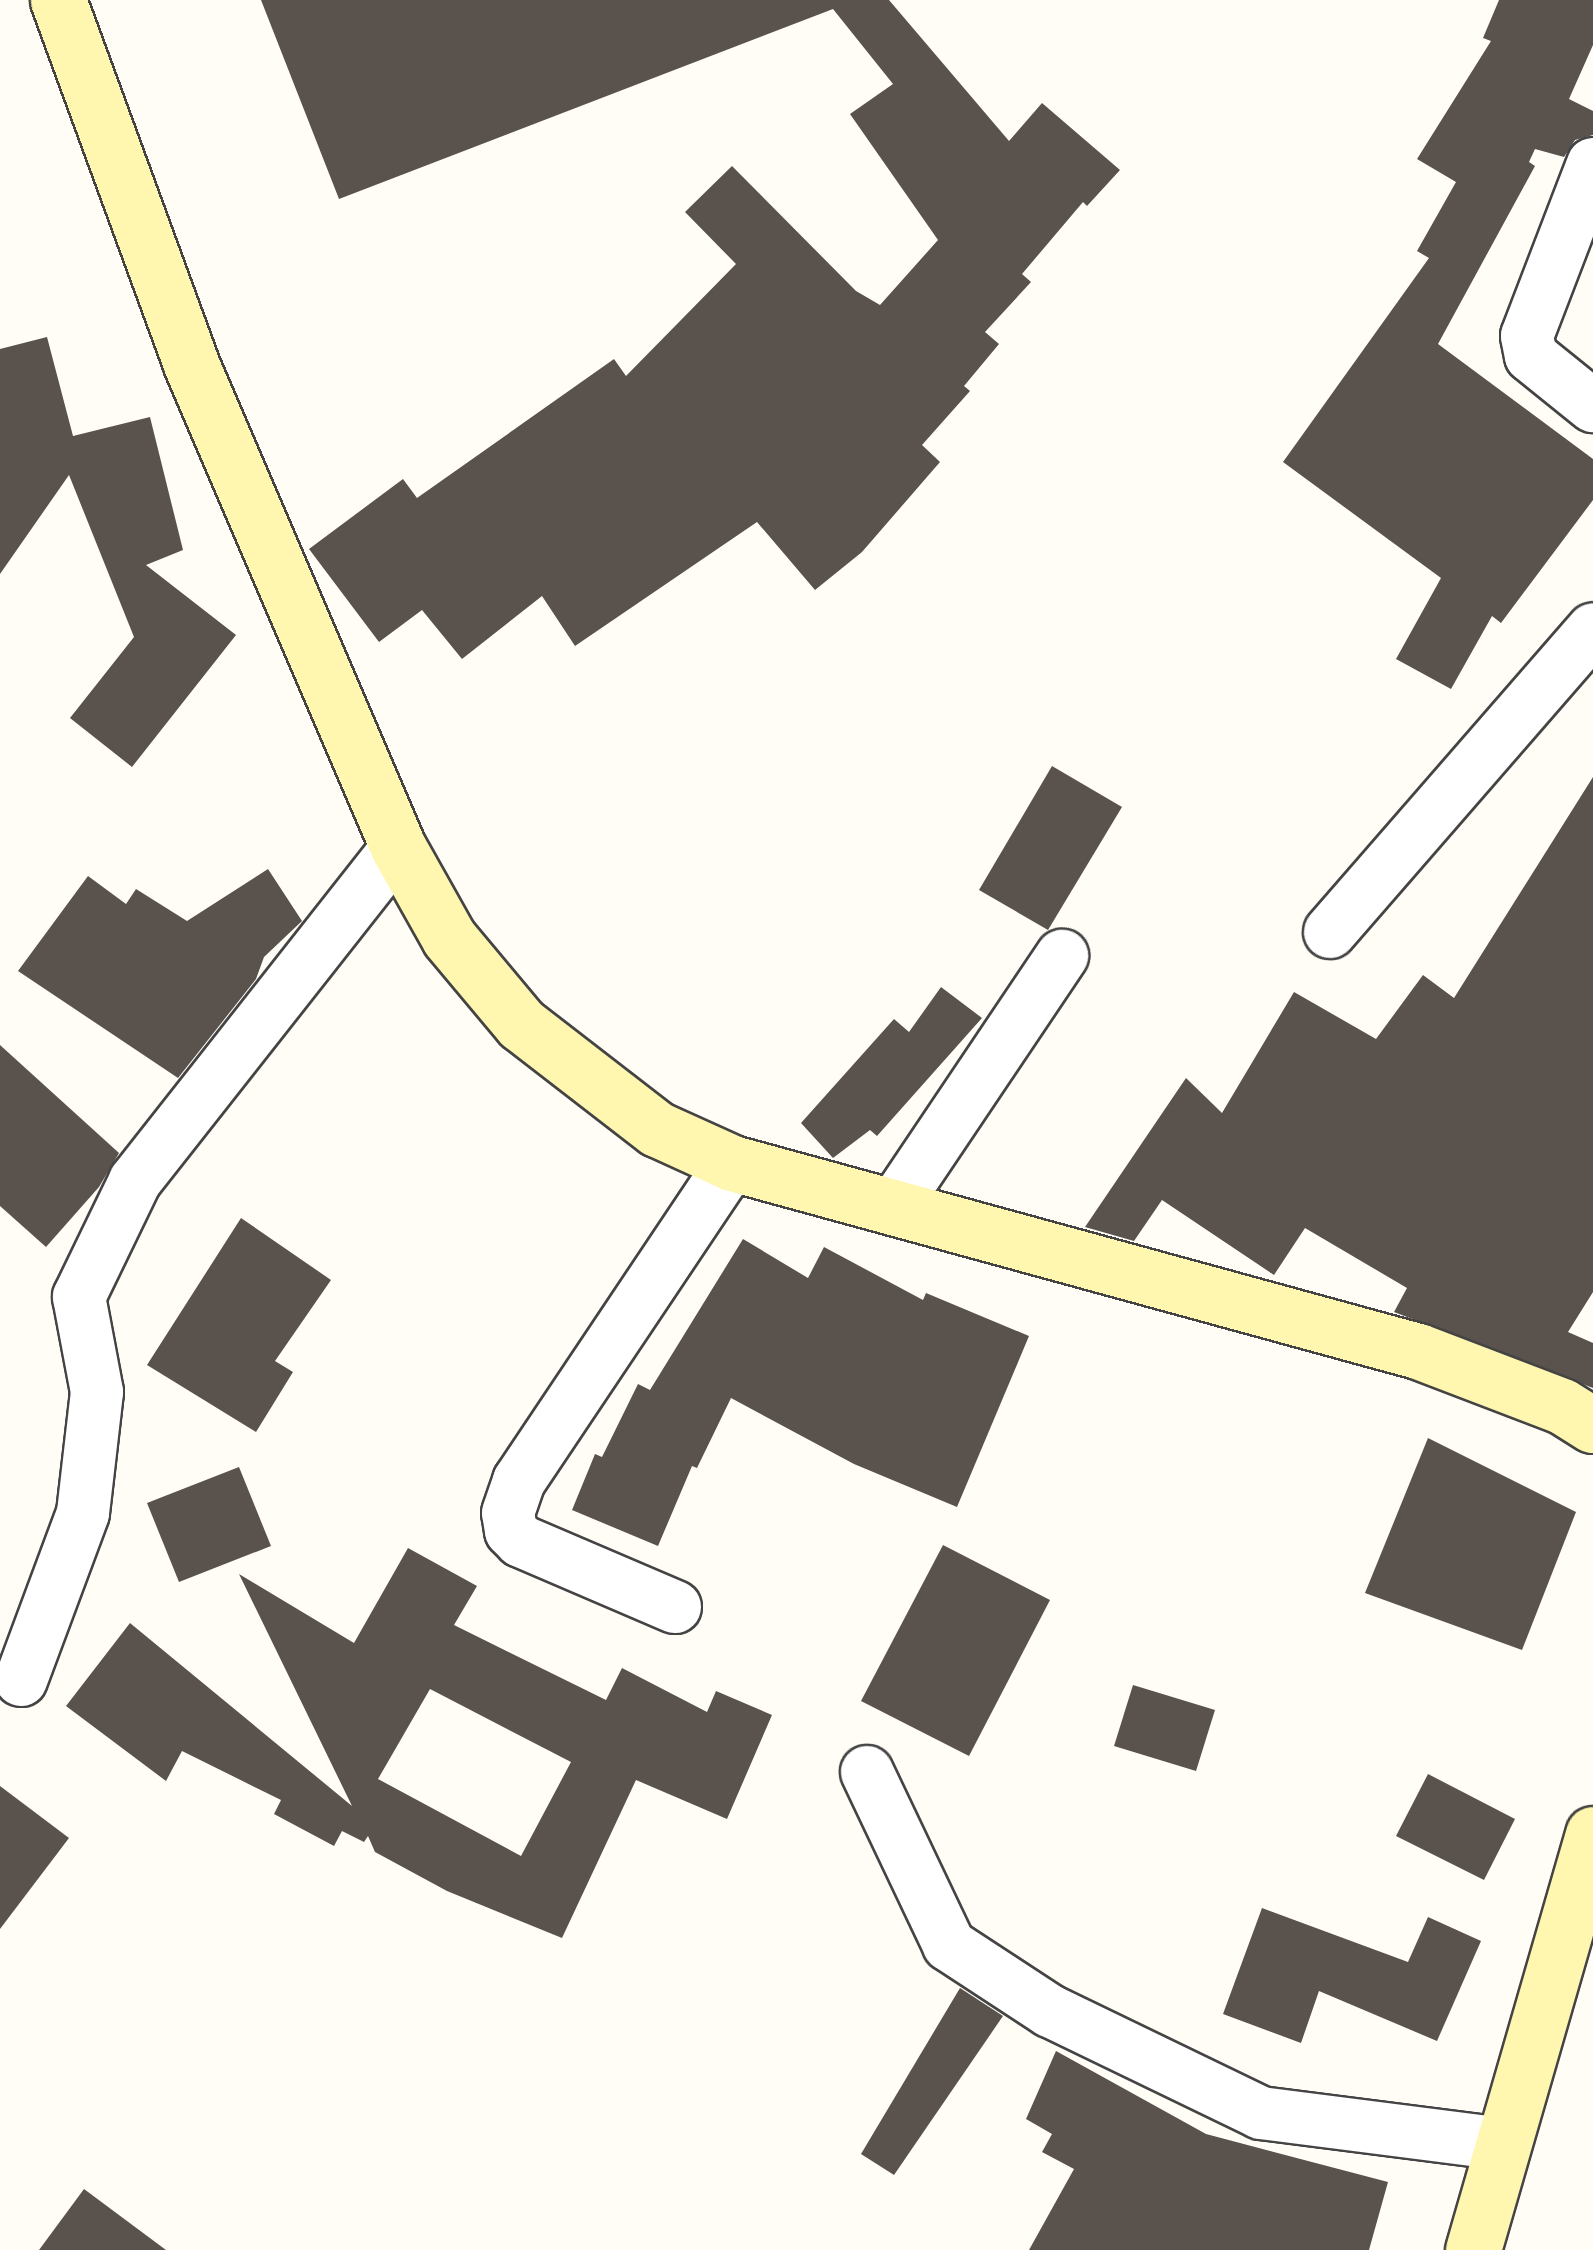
<!DOCTYPE html>
<style>
body{margin:0}
#map{position:relative;width:1593px;height:2250px;overflow:hidden;background:#fffdf5;font-family:"Zilla Slab",serif}
div>[style]{position:absolute}
[style*='--x']{left:calc(var(--x)*1px);top:calc(var(--y)*1px);width:calc(var(--w)*1px);rotate:calc(var(--a)*1deg)}
.building>*{inset:0;background:#5a524d}
.roads{filter:drop-shadow(2px 0 #444) drop-shadow(-2px 0 #444) drop-shadow(0 2px #444) drop-shadow(0 -2px #444)}
.street>*{height:52px;margin:-26px;padding:0 26px;transform-origin:26px;border-radius:26px;background:#fff}
.secondary>*{height:55px;margin:-27.5px;padding:0 27.5px;transform-origin:27.5px;border-radius:27.5px;background:#fff6b0}
span{translate:-50% -50%;white-space:nowrap;text-align:center;line-height:1.15;-webkit-text-stroke:10px #fff;paint-order:stroke}
</style>
<div id="map">
<div class="building">
<i style="clip-path:polygon(261px 0,889px 0,1009px 141px,1042px 103px,1120px 170px,1087px 206px,1083px 202px,1022px 274px,1031px 282px,985px 332px,999px 344px,964px 386px,970px 391px,922px 445px,940px 462px,862px 552px,815px 590px,757px 522px,575px 646px,542px 596px,462px 659px,422px 610px,379px 642px,309px 549px,403px 479px,417px 498px,614px 359px,626px 376px,736px 264px,685px 212px,732px 166px,856px 291px,880px 305px,938px 240px,850px 114px,893px 84px,833px 9px,339px 199px)"></i>
<i style="clip-path:polygon(1499px 0,1593px 0,1593px 45px,1569px 99px,1593px 111px,1593px 135px,1575px 140px,1564px 157px,1535px 149px,1529px 162px,1535px 166px,1438px 344px,1593px 459px,1593px 500px,1501px 623px,1492px 616px,1451px 689px,1396px 659px,1441px 578px,1283px 462px,1429px 258px,1417px 251px,1456px 182px,1417px 159px,1491px 41px,1483px 38px)"></i>
<i style="clip-path:polygon(47px 337px,73px 436px,150px 417px,183px 550px,146px 565px,236px 635px,132px 767px,70px 718px,134px 637px,69px 475px,0 574px,0 349px)"></i>
<i style="clip-path:polygon(1052px 766px,1122px 807px,1048px 930px,979px 890px)"></i>
<i style="clip-path:polygon(1593px 777px,1593px 1292px,1568px 1332px,1593px 1343px,1593px 1388px,1394px 1312px,1407px 1288px,1305px 1228px,1274px 1275px,1162px 1200px,1134px 1241px,1085px 1227px,1186px 1078px,1222px 1113px,1294px 992px,1376px 1039px,1423px 975px,1454px 998px)"></i>
<i style="clip-path:polygon(268px 869px,302px 921px,264px 957px,256px 979px,178px 1078px,18px 971px,88px 876px,126px 904px,136px 889px,187px 921px)"></i>
<i style="clip-path:polygon(941px 987px,982px 1018px,877px 1136px,870px 1130px,833px 1158px,801px 1123px,894px 1019px,909px 1032px)"></i>
<i style="clip-path:polygon(0 1045px,119px 1153px,99px 1187px,46px 1247px,0 1206px)"></i>
<i style="clip-path:polygon(241px 1218px,331px 1280px,275px 1361px,293px 1372px,256px 1432px,147px 1365px)"></i>
<i style="clip-path:polygon(743px 1239px,808px 1278px,824px 1247px,923px 1300px,926px 1293px,1029px 1336px,957px 1507px,854px 1464px,731px 1398px,697px 1468px,692px 1466px,658px 1546px,572px 1510px,595px 1454px,602px 1457px,638px 1384px,650px 1390px)"></i>
<i style="clip-path:polygon(1428px 1438px,1576px 1512px,1522px 1650px,1365px 1593px)"></i>
<i style="clip-path:polygon(239px 1467px,271px 1546px,179px 1582px,147px 1503px)"></i>
<i style="clip-path:polygon(943px 1545px,1050px 1600px,969px 1756px,861px 1701px)"></i>
<i style="clip-path:polygon(evenodd,408px 1548px,477px 1586px,454px 1625px,606px 1700px,622px 1668px,707px 1712px,716px 1691px,772px 1715px,727px 1819px,636px 1780px,562px 1938px,447px 1891px,375px 1852px,368px 1836px,364px 1842px,342px 1831px,334px 1846px,274px 1814px,281px 1800px,182px 1751px,166px 1781px,66px 1706px,130px 1623px,352px 1806px,239px 1574px,354px 1643px,408px 1548px,430px 1689px,571px 1762px,521px 1856px,378px 1779px,430px 1689px)"></i>
<i style="clip-path:polygon(1133px 1685px,1215px 1710px,1196px 1771px,1114px 1746px)"></i>
<i style="clip-path:polygon(1428px 1774px,1515px 1819px,1484px 1880px,1396px 1836px)"></i>
<i style="clip-path:polygon(0 1786px,69px 1838px,0 1929px)"></i>
<i style="clip-path:polygon(1262px 1908px,1408px 1962px,1428px 1917px,1481px 1941px,1437px 2041px,1319px 1991px,1301px 2043px,1223px 2014px)"></i>
<i style="clip-path:polygon(960px 1988px,1003px 2016px,894px 2175px,861px 2154px)"></i>
<i style="clip-path:polygon(1056px 2051px,1206px 2134px,1388px 2182px,1369px 2250px,1029px 2250px,1074px 2169px,1042px 2152px,1052px 2134px,1026px 2119px)"></i>
<i style="clip-path:polygon(84px 2189px,166px 2250px,39px 2250px)"></i>
</div>
<div class="roads">
<div class="street">
<i style="--x:1593;--y:164;--w:184;--a:111"></i>
<i style="--x:1527;--y:336;--w:20;--a:79"></i>
<i style="--x:1531;--y:356;--w:80;--a:38.9"></i>
<i style="--x:1330;--y:932;--w:401;--a:-49"></i>
<i style="--x:896;--y:1203;--w:298;--a:-56.1"></i>
<i style="--x:675;--y:1607;--w:168;--a:-156.8"></i>
<i style="--x:521;--y:1541;--w:14;--a:-135"></i>
<i style="--x:511;--y:1531;--w:18;--a:-99"></i>
<i style="--x:508;--y:1513;--w:34;--a:-71"></i>
<i style="--x:519;--y:1481;--w:383;--a:-56.2"></i>
<i style="--x:21;--y:1680;--w:178;--a:-69.6"></i>
<i style="--x:83;--y:1513;--w:122;--a:-83.4"></i>
<i style="--x:97;--y:1392;--w:97;--a:-100.7"></i>
<i style="--x:79;--y:1297;--w:129;--a:-64.2"></i>
<i style="--x:135;--y:1181;--w:425;--a:-51.8"></i>
<i style="--x:867;--y:1772;--w:191;--a:64.6"></i>
<i style="--x:949;--y:1945;--w:121;--a:33.2"></i>
<i style="--x:1050;--y:2011;--w:234;--a:25.8"></i>
<i style="--x:1261;--y:2113;--w:244;--a:7.3"></i>
</div>
<div class="secondary">
<i style="--x:58;--y:0;--w:388;--a:69.9"></i>
<i style="--x:191;--y:364;--w:525;--a:66.8"></i>
<i style="--x:398;--y:847;--w:104;--a:60.7"></i>
<i style="--x:449;--y:938;--w:112;--a:50.1"></i>
<i style="--x:521;--y:1024;--w:172;--a:37.7"></i>
<i style="--x:657;--y:1129;--w:82;--a:24.4"></i>
<i style="--x:732;--y:1163;--w:711;--a:15.33"></i>
<i style="--x:1418;--y:1351;--w:154;--a:20.9"></i>
<i style="--x:1562;--y:1406;--w:36;--a:32"></i>
<i style="--x:1473;--y:2250;--w:433;--a:-73.9"></i>
</div>
</div>
</div>
